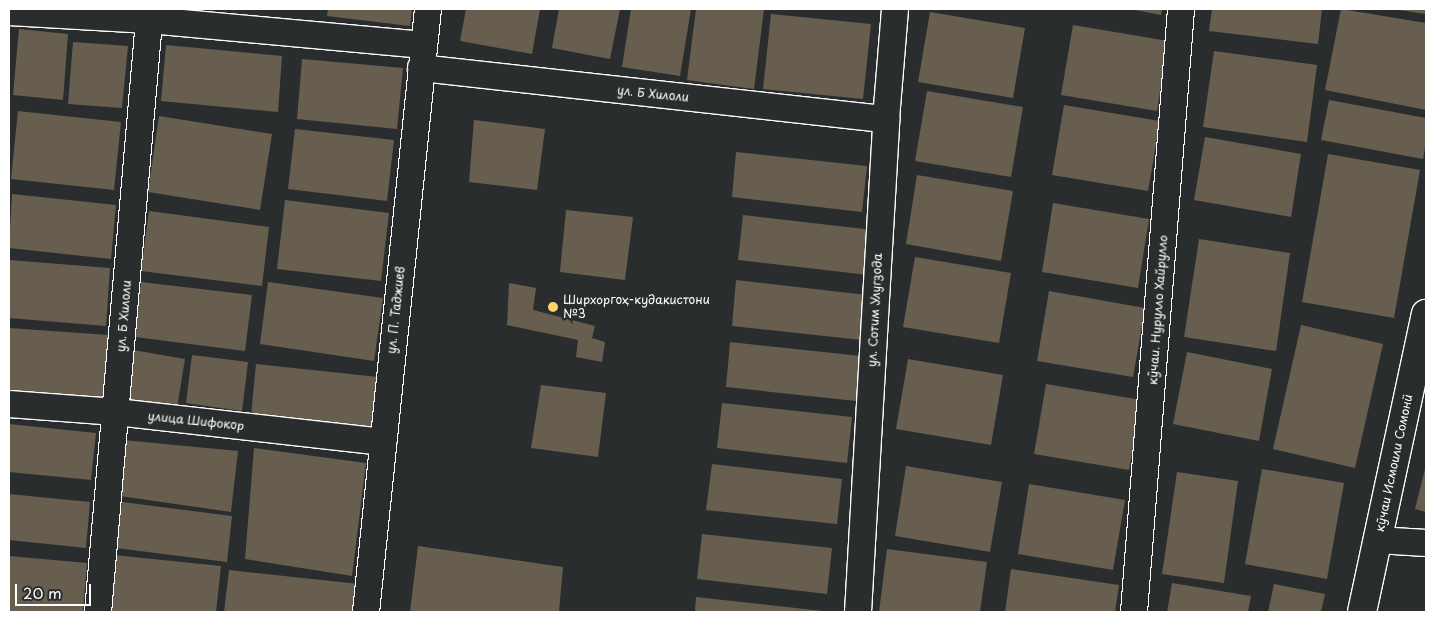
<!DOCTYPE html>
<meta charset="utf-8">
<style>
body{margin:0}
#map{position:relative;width:1435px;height:621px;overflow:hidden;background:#2a2d2e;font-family:"Playpen Sans",sans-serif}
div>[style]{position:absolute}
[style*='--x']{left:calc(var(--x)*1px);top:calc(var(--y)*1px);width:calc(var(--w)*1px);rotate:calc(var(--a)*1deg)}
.building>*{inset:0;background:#675e4f}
.roads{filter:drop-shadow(1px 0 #fff) drop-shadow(-1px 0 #fff) drop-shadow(0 1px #fff) drop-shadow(0 -1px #fff)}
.minor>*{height:26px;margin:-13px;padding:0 13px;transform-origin:13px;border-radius:13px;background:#2a2d2e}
.tertiary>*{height:28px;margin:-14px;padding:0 14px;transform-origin:14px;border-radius:14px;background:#2a2d2e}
.dots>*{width:14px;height:14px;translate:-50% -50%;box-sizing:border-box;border:2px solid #2a2d2e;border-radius:50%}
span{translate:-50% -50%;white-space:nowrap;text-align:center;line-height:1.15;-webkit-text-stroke:5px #2a2d2e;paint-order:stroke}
.street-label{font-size:12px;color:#fff}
.poi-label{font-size:12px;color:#fff}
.left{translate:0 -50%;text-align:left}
.frame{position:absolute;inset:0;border:10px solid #fff;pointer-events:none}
.scale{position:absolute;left:15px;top:584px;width:76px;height:22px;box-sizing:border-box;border:2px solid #fff;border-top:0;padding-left:6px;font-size:15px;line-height:18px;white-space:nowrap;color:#fff;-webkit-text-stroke:4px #2a2d2e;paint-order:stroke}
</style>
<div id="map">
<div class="building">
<i style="clip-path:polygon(328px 9px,412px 9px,410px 26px,327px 16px)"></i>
<i style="clip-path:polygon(466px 9px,540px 9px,532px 54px,460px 41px)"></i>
<i style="clip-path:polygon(559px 9px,620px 9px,610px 59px,552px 48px)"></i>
<i style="clip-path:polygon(631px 9px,691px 9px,680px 76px,622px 67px)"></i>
<i style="clip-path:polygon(696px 9px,764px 9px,754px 89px,687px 80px)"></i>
<i style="clip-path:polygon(1130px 9px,1162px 9px,1161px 15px)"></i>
<i style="clip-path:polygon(1212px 9px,1322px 9px,1318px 44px,1209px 31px)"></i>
<i style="clip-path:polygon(1341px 9px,1426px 23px,1426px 110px,1325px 90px)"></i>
<i style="clip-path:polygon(1399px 9px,1426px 9px,1426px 14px,1399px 10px)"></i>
<i style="clip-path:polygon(930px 12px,1025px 28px,1013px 98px,918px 82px)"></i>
<i style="clip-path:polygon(771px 14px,871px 24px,863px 99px,763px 89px)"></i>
<i style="clip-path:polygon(1073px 25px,1168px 41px,1157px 111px,1061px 95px)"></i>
<i style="clip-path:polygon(19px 29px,68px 34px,63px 100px,13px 95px)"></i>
<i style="clip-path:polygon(73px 42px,128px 46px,122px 108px,68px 104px)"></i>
<i style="clip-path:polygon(166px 45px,282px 56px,278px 112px,161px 101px)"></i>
<i style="clip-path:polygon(1214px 51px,1317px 65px,1307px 142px,1203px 127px)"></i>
<i style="clip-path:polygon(302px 59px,403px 68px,397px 129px,297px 119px)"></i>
<i style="clip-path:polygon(927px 91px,1023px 107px,1011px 177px,915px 161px)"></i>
<i style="clip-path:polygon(1329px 100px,1426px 118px,1426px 142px,1423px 159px,1321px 140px)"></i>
<i style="clip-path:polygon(1064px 105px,1160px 121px,1148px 191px,1052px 175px)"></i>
<i style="clip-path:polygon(18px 111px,121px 122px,114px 190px,11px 179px)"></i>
<i style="clip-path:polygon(159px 116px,272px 134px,260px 210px,148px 192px)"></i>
<i style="clip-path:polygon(474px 120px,545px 129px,537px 190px,469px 182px)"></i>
<i style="clip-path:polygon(295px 129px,394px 140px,387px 201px,288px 189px)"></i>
<i style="clip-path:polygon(1205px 137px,1301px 154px,1291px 217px,1194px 200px)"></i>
<i style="clip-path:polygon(736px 152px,867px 166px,862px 212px,732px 197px)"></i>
<i style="clip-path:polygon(1328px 154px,1420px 170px,1394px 318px,1302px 302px)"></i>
<i style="clip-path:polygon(917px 175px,1013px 191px,1001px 261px,906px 244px)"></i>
<i style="clip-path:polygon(12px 194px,116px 205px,111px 259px,9px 248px)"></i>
<i style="clip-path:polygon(285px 200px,389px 213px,381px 281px,277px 269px)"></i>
<i style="clip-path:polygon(1053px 203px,1149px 219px,1138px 288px,1042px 272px)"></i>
<i style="clip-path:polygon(566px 210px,633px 217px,625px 280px,560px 272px)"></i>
<i style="clip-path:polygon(149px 211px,269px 227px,262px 286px,141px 271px)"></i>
<i style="clip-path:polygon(743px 215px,873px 230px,868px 275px,738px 260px)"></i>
<i style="clip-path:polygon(1199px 239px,1290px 253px,1276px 351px,1184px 337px)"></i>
<i style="clip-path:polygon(915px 257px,1011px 273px,999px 343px,903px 327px)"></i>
<i style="clip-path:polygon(9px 260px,110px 268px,106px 326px,9px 318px)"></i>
<i style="clip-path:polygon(736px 280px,867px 295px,862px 340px,732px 326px)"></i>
<i style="clip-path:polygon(141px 282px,252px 295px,245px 351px,135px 337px)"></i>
<i style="clip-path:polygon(268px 282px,383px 298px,374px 361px,260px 344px)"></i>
<i style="clip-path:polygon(509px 283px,536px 288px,533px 310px,595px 326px,592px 338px,605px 342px,602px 362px,576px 357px,578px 340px,507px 325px)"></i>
<i style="clip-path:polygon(1049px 291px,1145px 308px,1133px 377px,1037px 361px)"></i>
<i style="clip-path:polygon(1301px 325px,1383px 344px,1355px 468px,1273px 449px)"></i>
<i style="clip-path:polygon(9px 328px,109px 335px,104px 400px,9px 394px)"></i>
<i style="clip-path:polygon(730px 342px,861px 356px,856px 401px,726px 387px)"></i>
<i style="clip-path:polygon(133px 350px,185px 359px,177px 408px,126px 400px)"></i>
<i style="clip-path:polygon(1187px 352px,1272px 369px,1259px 441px,1173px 424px)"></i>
<i style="clip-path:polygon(192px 355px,248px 362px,242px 411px,186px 403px)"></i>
<i style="clip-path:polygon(908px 359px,1003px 375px,991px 445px,896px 429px)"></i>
<i style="clip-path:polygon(256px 364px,378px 377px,373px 429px,251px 416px)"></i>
<i style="clip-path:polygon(1046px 384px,1141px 400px,1129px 470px,1034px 454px)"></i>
<i style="clip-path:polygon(541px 385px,606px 393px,598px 457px,531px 448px)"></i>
<i style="clip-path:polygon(722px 403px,852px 417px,847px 463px,717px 448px)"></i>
<i style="clip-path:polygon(9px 424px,96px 433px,91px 480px,9px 472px)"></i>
<i style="clip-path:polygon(123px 440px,238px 451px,231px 512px,120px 496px)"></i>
<i style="clip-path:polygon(254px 448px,366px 463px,352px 576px,245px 559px)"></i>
<i style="clip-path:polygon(712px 464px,842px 479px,837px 524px,706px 510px)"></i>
<i style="clip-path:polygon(1426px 465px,1426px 512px,1415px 509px)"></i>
<i style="clip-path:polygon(906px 466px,1002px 482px,990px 552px,895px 536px)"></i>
<i style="clip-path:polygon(1262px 469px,1344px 483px,1327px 579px,1245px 564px)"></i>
<i style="clip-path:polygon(1177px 472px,1238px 481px,1224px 583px,1162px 574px)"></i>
<i style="clip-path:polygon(1029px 484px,1125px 500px,1113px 570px,1018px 554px)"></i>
<i style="clip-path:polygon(9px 494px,90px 502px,86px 548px,9px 540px)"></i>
<i style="clip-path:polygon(122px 502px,232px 516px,227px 562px,116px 548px)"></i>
<i style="clip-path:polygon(702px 534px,832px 548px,827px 594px,697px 579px)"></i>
<i style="clip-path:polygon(418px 546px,563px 567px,559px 612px,410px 612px)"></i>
<i style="clip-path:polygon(887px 549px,987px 562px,980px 612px,879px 612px)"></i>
<i style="clip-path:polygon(114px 555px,221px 566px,216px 612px,108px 612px)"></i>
<i style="clip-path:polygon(9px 556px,87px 563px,83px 612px,9px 612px)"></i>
<i style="clip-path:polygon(1011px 569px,1119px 585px,1115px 612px,1005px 612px)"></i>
<i style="clip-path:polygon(229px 570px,359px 584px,356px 612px,224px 612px)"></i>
<i style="clip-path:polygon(1172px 583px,1251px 596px,1248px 612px,1167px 612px)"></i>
<i style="clip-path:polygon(1274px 584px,1325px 594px,1321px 612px,1268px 612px)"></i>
<i style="clip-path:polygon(696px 597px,823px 611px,823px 612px,695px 612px)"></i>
</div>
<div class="roads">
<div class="minor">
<i style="--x:9;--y:12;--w:140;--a:3.3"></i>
<i style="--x:149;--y:20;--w:276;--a:5.2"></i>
<i style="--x:421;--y:68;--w:468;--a:6.3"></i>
<i style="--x:9;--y:404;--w:107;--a:4.3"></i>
<i style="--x:116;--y:412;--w:269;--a:6.4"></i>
<i style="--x:1377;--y:540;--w:49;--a:3.5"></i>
<i style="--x:98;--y:612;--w:605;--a:-85.07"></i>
<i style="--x:366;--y:612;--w:606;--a:-84.13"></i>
<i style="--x:858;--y:612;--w:494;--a:-86.7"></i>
<i style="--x:886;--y:119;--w:110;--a:-85.3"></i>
<i style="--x:1134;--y:612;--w:605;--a:-85.54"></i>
</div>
<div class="tertiary">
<i style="--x:1362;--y:612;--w:305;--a:-77.9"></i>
</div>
</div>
<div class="dots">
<i style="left:553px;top:307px;background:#ffd166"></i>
</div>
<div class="street-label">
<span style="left:653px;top:94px;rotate:6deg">ул. Б Хилоли</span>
<span style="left:396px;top:310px;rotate:-84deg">ул. П. Таджиев</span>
<span style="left:875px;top:310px;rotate:-87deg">ул. Сотим Улугзода</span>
<span style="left:1158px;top:310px;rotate:-86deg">кӯчаи. Нурулло Хайрулло</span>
<span style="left:124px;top:316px;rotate:-85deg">ул. Б Хилоли</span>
<span style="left:196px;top:421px;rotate:6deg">улица Шифокор</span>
<span style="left:1394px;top:463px;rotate:-78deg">кӯчаи Исмоили Сомонӣ</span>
</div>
<div class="poi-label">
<span class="left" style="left:563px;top:307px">Ширхоргоҳ-кудакистони<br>№3</span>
</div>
<div class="frame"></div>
<div class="scale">20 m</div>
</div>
